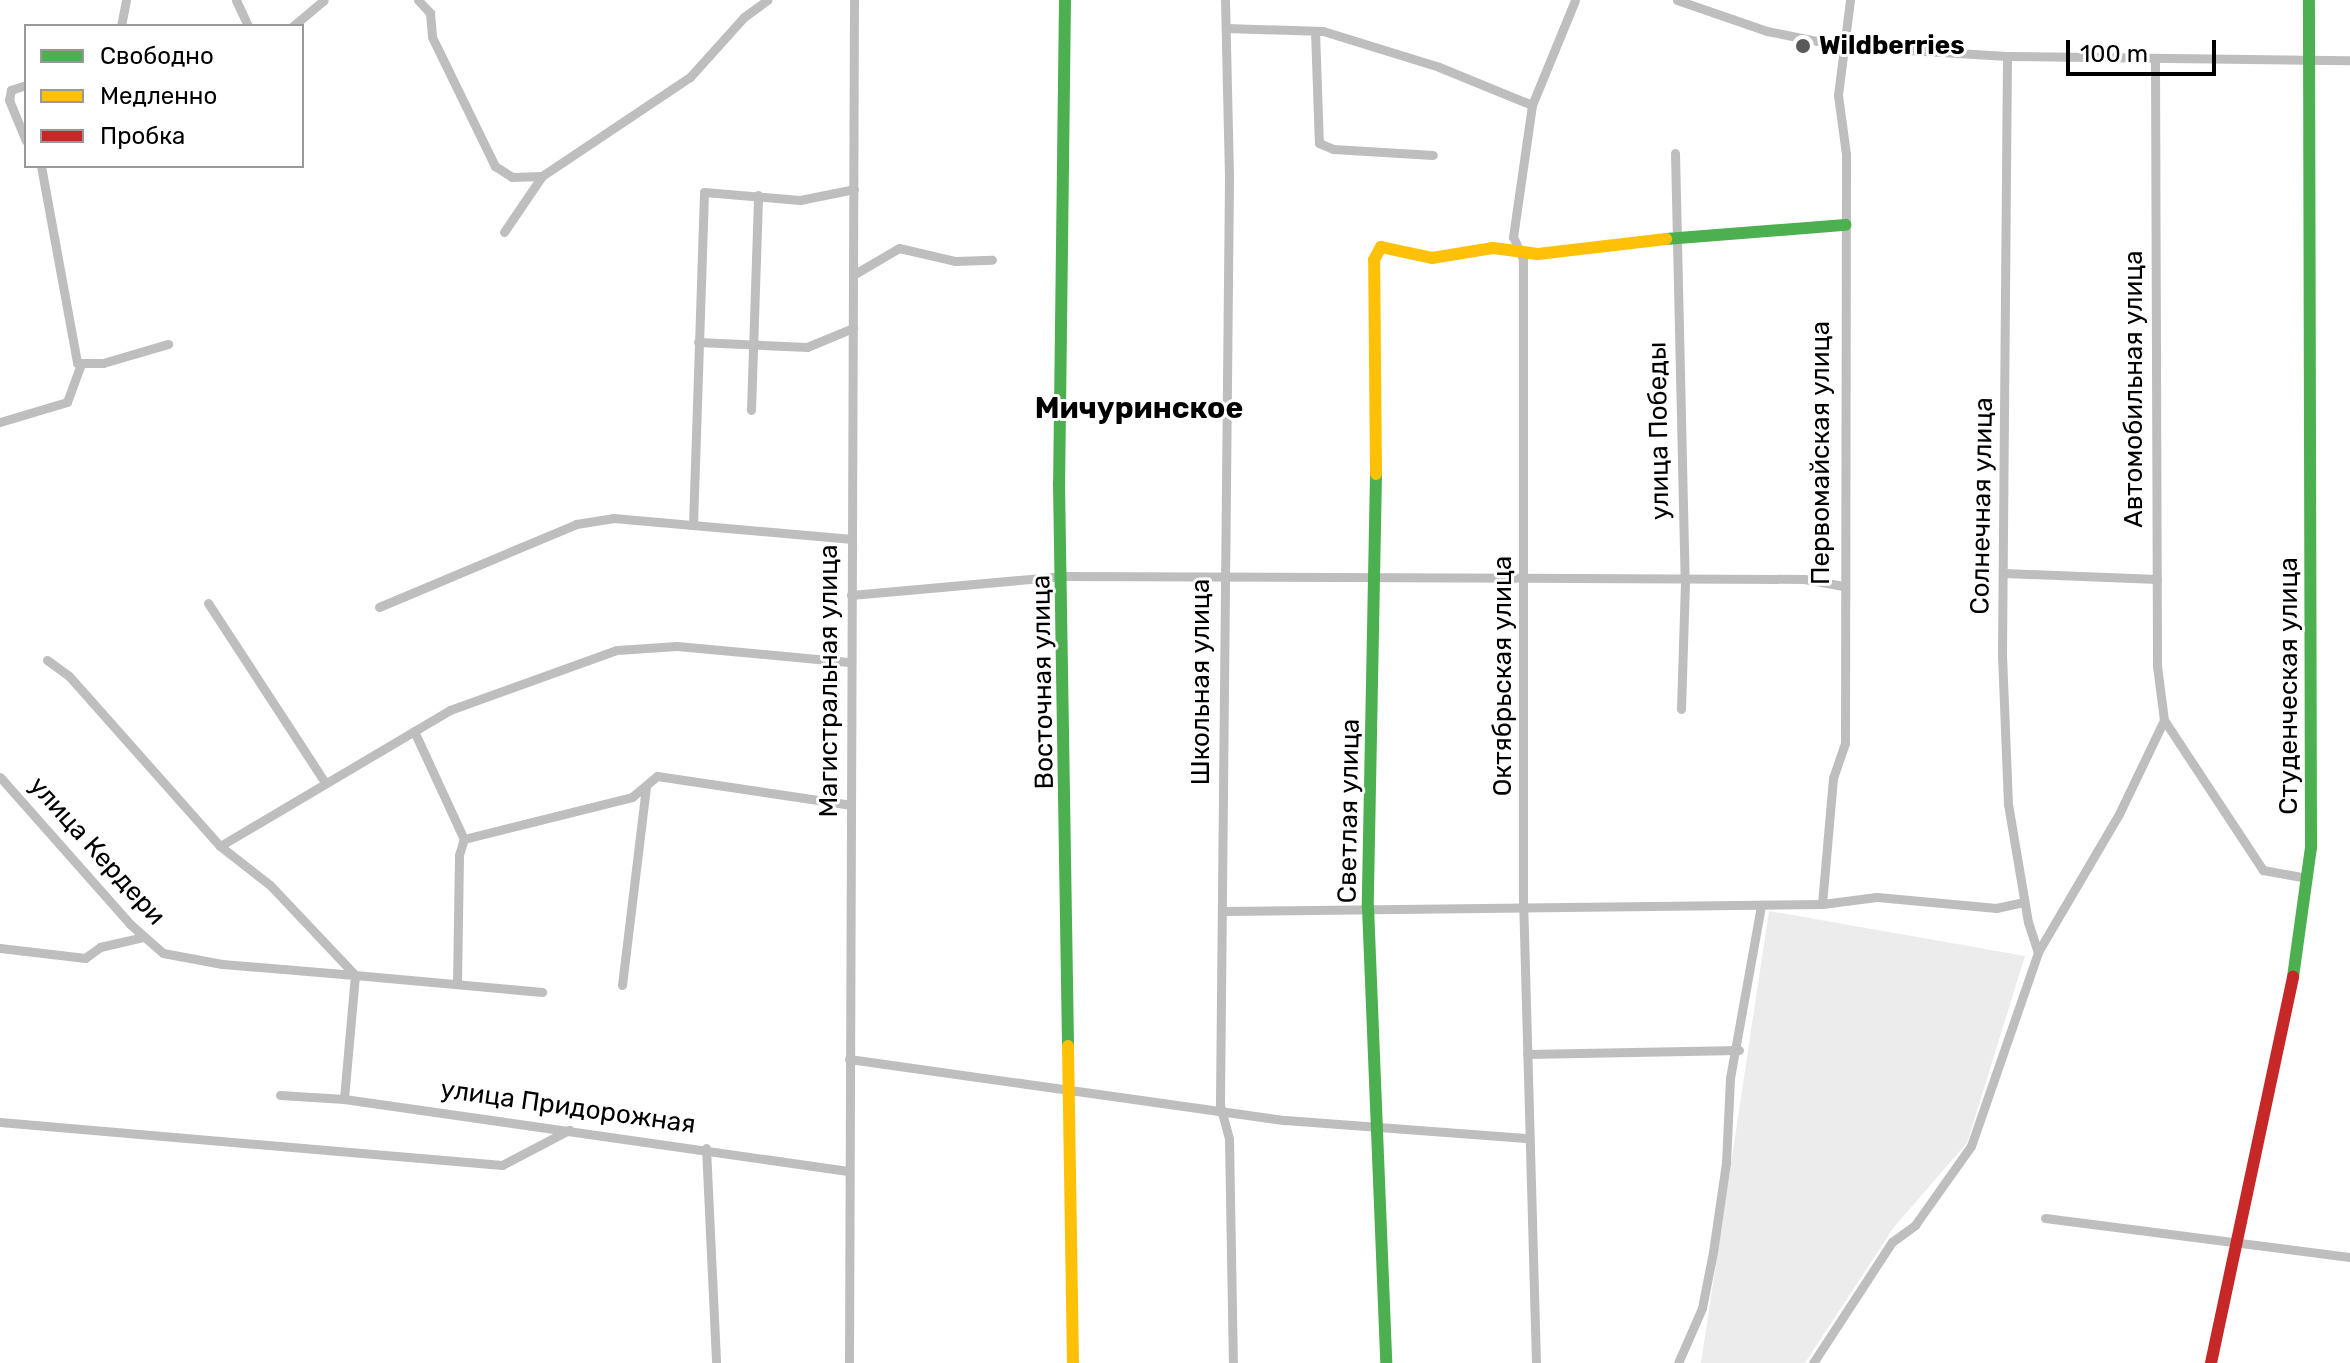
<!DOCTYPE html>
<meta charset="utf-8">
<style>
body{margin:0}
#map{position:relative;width:2350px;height:1363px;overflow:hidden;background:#fff;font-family:Rubik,sans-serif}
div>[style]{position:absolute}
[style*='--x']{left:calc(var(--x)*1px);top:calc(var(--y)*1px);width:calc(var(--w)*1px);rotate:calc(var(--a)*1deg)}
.green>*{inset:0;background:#ececec}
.street>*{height:9px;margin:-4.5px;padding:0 4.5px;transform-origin:4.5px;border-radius:4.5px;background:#bebebe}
.fast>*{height:12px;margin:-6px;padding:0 6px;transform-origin:6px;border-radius:6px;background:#4caf50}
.slow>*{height:12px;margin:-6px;padding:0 6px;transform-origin:6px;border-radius:6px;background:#ffc107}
.jam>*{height:12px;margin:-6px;padding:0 6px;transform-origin:6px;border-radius:6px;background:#c62828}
.dots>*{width:22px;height:22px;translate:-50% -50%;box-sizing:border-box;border:4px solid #fff;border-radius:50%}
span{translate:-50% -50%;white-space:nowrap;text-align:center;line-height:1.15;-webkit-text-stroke:6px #fff;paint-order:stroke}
.poi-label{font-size:26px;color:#000;font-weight:700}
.left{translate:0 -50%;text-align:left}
.street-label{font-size:26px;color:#000}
.quarter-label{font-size:30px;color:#000;font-weight:700}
.legend{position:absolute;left:24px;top:24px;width:280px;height:144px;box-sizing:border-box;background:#fff;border:2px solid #999;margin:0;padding:10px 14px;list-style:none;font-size:24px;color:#000}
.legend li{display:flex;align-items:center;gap:16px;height:40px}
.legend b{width:40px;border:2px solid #999}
.scale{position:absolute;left:2066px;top:40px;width:150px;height:36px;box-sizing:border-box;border:4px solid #000;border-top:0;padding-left:10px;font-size:24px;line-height:28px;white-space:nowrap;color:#000;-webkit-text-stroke:6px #fff;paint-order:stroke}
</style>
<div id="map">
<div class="green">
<i style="clip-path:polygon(1769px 911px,2025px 956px,1967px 1143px,1894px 1227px,1805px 1363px,1701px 1363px)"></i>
</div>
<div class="street">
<i style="--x:236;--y:0;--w:29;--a:65"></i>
<i style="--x:418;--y:0;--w:18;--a:47"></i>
<i style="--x:430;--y:13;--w:24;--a:85"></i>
<i style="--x:432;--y:37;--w:144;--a:64"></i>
<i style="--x:495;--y:166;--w:20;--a:33"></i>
<i style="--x:512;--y:177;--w:30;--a:-2"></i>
<i style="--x:1225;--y:0;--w:179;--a:88.7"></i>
<i style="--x:1229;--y:179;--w:926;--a:90.56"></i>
<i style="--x:1220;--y:1105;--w:35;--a:75"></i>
<i style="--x:1229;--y:1139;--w:224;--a:89"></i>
<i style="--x:1677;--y:0;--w:95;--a:19"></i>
<i style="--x:1767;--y:31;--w:76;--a:11.3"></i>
<i style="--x:1842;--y:46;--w:165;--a:3.5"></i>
<i style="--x:2007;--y:56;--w:343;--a:0.7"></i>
<i style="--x:121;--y:26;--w:26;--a:-79"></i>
<i style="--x:293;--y:26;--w:40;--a:-40"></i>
<i style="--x:1226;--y:28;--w:97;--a:1.8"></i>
<i style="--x:1323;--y:31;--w:121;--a:17.2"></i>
<i style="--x:1439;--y:67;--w:100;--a:22.2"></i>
<i style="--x:1315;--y:31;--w:112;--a:88"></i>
<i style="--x:1319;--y:143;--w:15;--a:23"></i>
<i style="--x:1333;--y:149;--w:100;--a:3.4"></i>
<i style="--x:2007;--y:56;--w:599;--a:90.48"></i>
<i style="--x:2002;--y:655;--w:149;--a:87.7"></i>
<i style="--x:2008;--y:804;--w:120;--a:80.4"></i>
<i style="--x:2028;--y:922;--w:32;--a:72"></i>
<i style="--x:2155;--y:58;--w:608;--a:89.81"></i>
<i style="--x:2157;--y:666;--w:54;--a:82.6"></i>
<i style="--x:2164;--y:720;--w:180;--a:56.6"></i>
<i style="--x:2263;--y:870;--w:45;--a:10.3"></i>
<i style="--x:26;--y:85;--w:16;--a:162"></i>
<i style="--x:11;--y:90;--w:10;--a:101"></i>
<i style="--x:9;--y:100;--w:44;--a:67.5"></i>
<i style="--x:1675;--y:153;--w:429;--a:88.7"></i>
<i style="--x:1685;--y:582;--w:127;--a:91.8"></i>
<i style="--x:41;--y:166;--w:200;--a:79.6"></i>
<i style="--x:77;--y:363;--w:26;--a:0"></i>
<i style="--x:103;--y:363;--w:68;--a:-16.3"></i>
<i style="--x:504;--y:232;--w:68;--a:-55.8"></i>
<i style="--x:542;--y:176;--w:178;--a:-33.8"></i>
<i style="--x:690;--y:77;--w:81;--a:-48"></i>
<i style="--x:744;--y:17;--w:29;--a:-36"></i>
<i style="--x:853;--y:275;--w:53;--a:-30.4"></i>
<i style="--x:899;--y:248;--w:57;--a:13.1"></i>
<i style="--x:955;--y:261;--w:37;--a:-2"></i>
<i style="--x:698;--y:342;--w:109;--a:2.6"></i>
<i style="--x:807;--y:347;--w:50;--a:-22.4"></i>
<i style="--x:751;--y:410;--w:215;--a:-88.1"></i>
<i style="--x:0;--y:422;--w:70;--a:-16.6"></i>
<i style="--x:67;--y:402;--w:40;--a:-69.8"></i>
<i style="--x:693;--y:525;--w:333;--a:-88.1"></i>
<i style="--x:704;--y:192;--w:96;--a:4.8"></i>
<i style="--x:800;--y:200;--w:55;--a:-11.5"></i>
<i style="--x:2005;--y:573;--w:152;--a:2.3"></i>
<i style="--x:851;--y:595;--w:212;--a:-5.1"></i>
<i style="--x:1062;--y:576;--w:742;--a:0.23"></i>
<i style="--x:1804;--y:579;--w:40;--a:10"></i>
<i style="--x:208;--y:603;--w:212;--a:56.9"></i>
<i style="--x:379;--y:607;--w:214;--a:-22.8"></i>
<i style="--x:576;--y:524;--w:37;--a:-9"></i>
<i style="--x:613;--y:518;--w:240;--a:5"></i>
<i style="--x:47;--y:660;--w:27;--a:36"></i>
<i style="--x:69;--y:676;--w:227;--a:48.4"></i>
<i style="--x:220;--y:846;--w:63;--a:38"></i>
<i style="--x:270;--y:885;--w:124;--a:46.6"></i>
<i style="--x:355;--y:975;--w:188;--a:5.2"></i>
<i style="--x:414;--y:731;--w:119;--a:65.2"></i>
<i style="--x:0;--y:777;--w:196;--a:48.5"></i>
<i style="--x:130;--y:924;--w:44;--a:41.3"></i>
<i style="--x:163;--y:953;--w:60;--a:10.6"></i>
<i style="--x:222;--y:964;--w:133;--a:4.7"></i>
<i style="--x:355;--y:975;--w:124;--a:95.1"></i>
<i style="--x:220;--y:846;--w:267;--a:-30.6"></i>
<i style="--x:450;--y:710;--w:177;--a:-19.8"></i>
<i style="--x:617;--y:650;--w:60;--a:-3.8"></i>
<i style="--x:677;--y:646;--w:175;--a:5.3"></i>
<i style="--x:1822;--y:904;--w:126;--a:-85"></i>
<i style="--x:1833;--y:778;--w:37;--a:-71"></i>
<i style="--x:1845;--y:743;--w:589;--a:-89.9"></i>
<i style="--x:1846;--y:154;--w:60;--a:-97.7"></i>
<i style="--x:1838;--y:95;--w:96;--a:-82.8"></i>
<i style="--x:1224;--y:911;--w:598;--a:-0.67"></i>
<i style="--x:1822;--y:904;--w:55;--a:-7.3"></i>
<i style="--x:1877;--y:897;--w:120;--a:5.3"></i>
<i style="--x:1996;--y:908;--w:29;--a:-12"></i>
<i style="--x:0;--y:948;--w:86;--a:6.7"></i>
<i style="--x:85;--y:958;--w:19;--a:-36"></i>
<i style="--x:100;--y:947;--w:44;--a:-13.1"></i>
<i style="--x:457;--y:984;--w:129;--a:-89.1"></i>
<i style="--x:459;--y:855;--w:17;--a:-73"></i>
<i style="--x:464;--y:839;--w:173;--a:-14"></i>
<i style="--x:632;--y:797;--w:33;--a:-40"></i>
<i style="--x:657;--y:776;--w:195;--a:8.5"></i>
<i style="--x:622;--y:985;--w:199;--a:-83.1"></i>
<i style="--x:1527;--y:1054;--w:212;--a:-1.1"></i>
<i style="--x:849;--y:1059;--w:440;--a:8"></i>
<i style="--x:1285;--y:1120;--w:242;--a:4.3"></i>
<i style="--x:280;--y:1095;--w:64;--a:3.6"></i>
<i style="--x:344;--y:1099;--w:509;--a:8.13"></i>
<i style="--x:0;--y:1122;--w:504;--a:4.9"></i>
<i style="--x:502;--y:1165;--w:76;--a:-27.6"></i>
<i style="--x:706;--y:1148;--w:215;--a:87.3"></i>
<i style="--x:2045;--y:1218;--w:307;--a:7.3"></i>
<i style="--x:849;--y:1363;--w:1363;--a:-89.79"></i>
<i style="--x:1536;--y:1363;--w:455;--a:-91.6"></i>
<i style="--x:1523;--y:908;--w:649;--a:-90"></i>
<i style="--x:1523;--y:259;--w:24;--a:-114"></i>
<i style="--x:1513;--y:237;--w:133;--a:-81.8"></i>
<i style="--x:1532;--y:105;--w:113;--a:-67.7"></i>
<i style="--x:1678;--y:1363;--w:60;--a:-66.4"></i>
<i style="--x:1702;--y:1308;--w:57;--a:-78.9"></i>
<i style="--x:1713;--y:1252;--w:90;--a:-81.7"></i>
<i style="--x:1726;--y:1163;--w:85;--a:-87.3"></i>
<i style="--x:1730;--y:1078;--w:176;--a:-79.8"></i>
<i style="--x:1813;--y:1363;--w:145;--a:-56.9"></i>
<i style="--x:1892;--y:1242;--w:29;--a:-36"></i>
<i style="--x:1915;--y:1225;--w:97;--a:-54.7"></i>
<i style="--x:1971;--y:1146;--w:205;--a:-70.9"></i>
<i style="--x:2038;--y:952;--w:160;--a:-59.6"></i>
<i style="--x:2119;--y:814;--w:104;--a:-64.4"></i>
</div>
<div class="fast">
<i style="--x:1065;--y:0;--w:484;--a:90.7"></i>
<i style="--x:1059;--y:484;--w:562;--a:89.08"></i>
<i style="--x:1666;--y:239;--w:180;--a:-4.5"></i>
<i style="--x:1376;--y:474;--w:433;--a:91.1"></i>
<i style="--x:1368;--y:907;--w:456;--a:87.7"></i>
<i style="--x:2293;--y:977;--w:130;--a:-82.1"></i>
<i style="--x:2311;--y:848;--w:848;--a:-90.14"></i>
</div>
<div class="slow">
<i style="--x:1376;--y:474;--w:214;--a:-90.5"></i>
<i style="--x:1374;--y:260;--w:15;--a:-62"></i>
<i style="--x:1381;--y:247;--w:52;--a:12.2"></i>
<i style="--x:1432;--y:258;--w:62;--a:-9.3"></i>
<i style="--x:1493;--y:248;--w:45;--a:7.6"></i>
<i style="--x:1538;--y:254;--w:129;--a:-6.7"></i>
<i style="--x:1068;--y:1046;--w:317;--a:89.1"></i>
</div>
<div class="jam">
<i style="--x:2211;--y:1363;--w:395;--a:-78"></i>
</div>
<div class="dots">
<i style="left:1803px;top:46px;background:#595959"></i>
</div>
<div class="poi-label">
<span class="left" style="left:1819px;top:46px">Wildberries</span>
</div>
<div class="street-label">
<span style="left:2134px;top:389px;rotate:-90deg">Автомобильная улица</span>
<span style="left:1659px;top:431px;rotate:-91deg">улица Победы</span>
<span style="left:1821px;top:453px;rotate:-90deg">Первомайская улица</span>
<span style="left:1982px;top:506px;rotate:-89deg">Солнечная улица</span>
<span style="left:1503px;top:676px;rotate:-90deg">Октябрьская улица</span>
<span style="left:829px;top:681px;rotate:-90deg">Магистральная улица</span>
<span style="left:1043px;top:682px;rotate:-91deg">Восточная улица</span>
<span style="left:1201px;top:682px;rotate:-90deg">Школьная улица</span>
<span style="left:2289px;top:686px;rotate:-90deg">Студенческая улица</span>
<span style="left:1349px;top:811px;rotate:-89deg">Светлая улица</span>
<span style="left:97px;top:851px;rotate:48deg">улица Кердери</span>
<span style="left:568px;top:1107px;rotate:8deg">улица Придорожная</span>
</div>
<div class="quarter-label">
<span style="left:1139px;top:408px">Мичуринское</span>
</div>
<ul class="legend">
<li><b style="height:10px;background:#4caf50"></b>Свободно</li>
<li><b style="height:10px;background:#ffc107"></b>Медленно</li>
<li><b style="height:10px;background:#c62828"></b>Пробка</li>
</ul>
<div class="scale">100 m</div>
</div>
